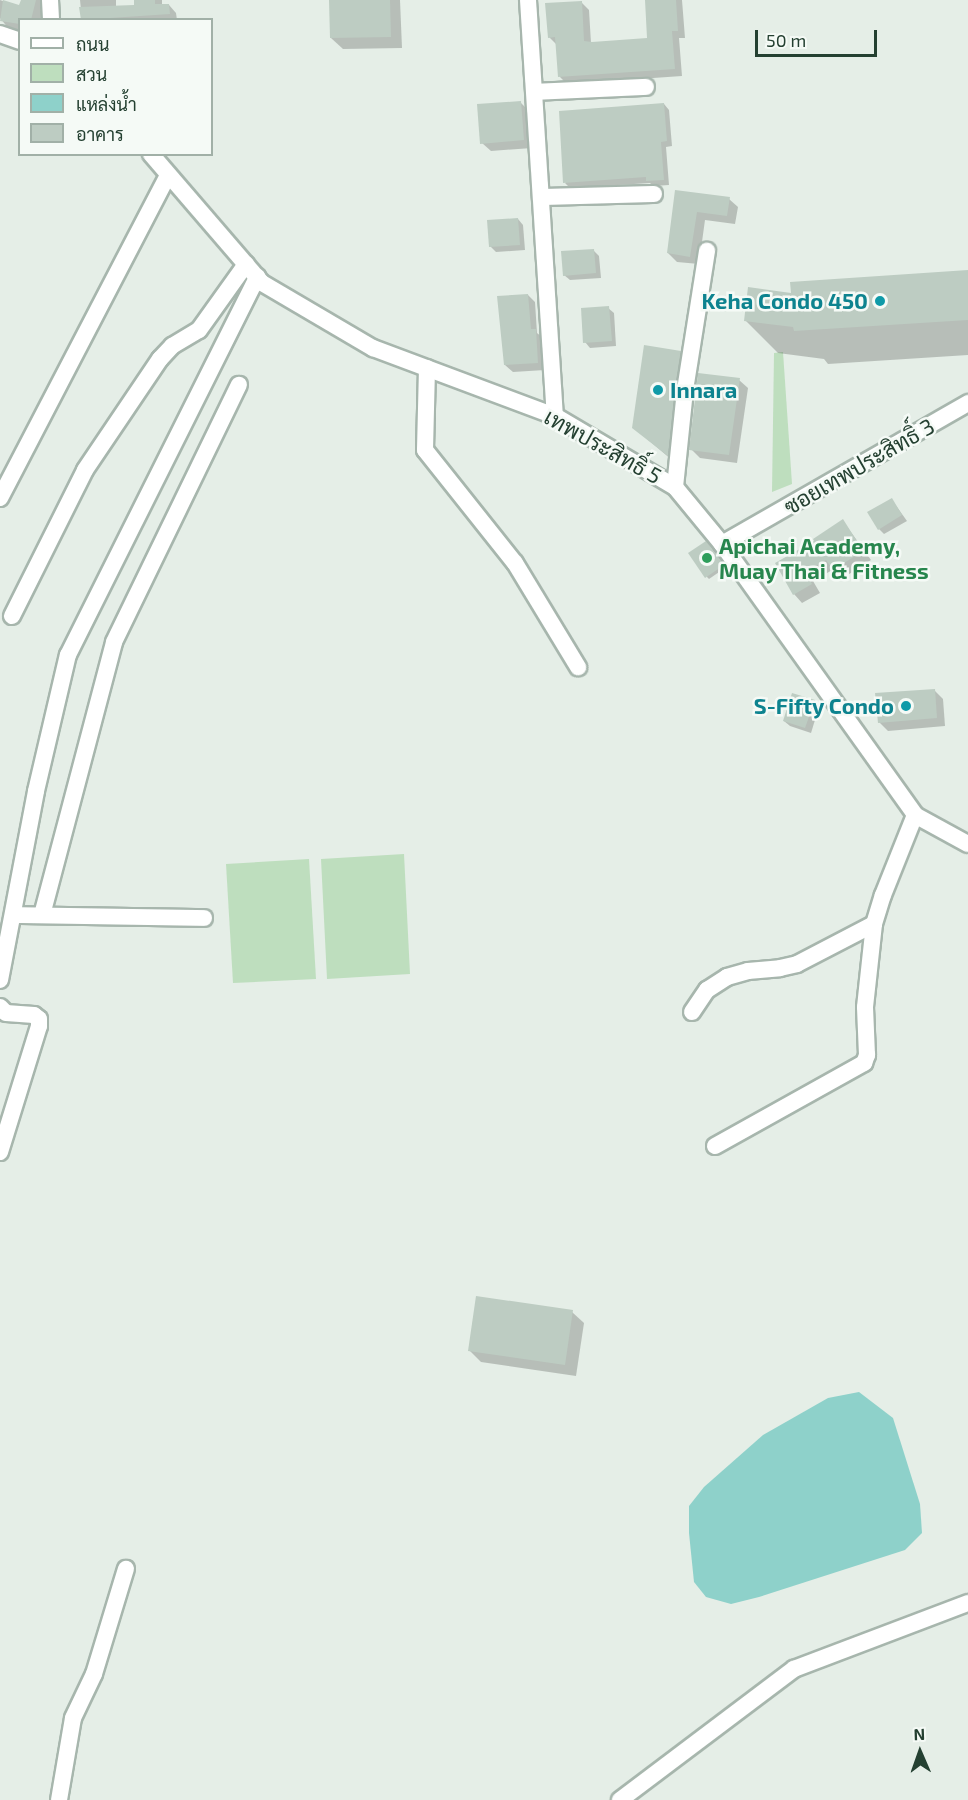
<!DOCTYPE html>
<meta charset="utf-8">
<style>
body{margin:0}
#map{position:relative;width:968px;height:1800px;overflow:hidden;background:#e5eee7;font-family:"Exo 2",Sarabun,sans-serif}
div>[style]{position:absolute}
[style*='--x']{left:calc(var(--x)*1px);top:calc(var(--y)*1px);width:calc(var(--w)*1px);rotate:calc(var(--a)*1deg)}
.green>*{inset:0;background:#bedebe}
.water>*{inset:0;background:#8ed1ca}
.shadow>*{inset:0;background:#0003}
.building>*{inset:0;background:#bdccc2}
.roads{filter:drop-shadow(2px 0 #a7b6ad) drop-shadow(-2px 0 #a7b6ad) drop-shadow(0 2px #a7b6ad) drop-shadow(0 -2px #a7b6ad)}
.street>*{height:16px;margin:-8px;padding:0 8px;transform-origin:8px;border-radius:8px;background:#fff}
.dots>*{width:16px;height:16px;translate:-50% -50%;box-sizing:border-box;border:3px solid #f5faf6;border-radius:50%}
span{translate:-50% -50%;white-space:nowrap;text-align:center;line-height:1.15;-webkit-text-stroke:5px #f5faf6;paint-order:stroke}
.culture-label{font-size:22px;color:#0d838f;font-weight:700}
.right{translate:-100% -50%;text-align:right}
.left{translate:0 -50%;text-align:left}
.street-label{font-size:22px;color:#244031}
.leisure-label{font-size:22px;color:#27864d;font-weight:700}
.legend{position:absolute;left:18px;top:18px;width:195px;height:138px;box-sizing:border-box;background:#f5faf6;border:2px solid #a1b0a7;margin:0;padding:8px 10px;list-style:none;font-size:18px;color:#244031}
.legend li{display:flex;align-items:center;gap:12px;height:30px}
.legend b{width:30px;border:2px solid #a1b0a7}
.north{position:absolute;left:890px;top:1722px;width:60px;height:60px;-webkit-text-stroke:4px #f5faf6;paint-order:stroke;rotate:358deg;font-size:16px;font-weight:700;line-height:24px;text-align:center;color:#244031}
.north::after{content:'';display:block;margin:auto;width:21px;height:27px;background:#244031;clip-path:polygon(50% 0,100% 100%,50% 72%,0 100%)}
.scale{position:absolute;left:755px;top:30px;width:122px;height:27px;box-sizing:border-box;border:3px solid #244031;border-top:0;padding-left:8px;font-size:18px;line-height:21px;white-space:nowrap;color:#244031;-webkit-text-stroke:4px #f5faf6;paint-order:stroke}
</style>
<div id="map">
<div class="green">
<i style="clip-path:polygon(783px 352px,792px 484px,772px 492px,774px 353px)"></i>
<i style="clip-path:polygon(404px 854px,410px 974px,327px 979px,321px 859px)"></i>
<i style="clip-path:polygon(309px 859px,316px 979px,233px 983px,226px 864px)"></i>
</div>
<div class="water">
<i style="clip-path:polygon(859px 1392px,893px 1418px,920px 1504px,922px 1533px,905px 1550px,759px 1597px,731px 1604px,706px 1597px,694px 1582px,689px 1533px,689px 1506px,704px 1487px,763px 1435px,828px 1398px)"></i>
</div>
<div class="shadow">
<i style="clip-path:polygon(0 0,20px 7px,22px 0,40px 0,45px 5px,41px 20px,20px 20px,20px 32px,9px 29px,0 18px)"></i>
<i style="clip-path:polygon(80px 0,116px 0,116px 7px,136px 6px,136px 0,162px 0,162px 5px,169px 5px,176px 13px,177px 20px,82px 20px)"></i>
<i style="clip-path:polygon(331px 0,400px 0,402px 48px,343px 49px,331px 38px)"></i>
<i style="clip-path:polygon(646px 0,682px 0,685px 38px,679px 38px,682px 76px,567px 84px,560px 77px,557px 45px,549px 37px,581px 2px,589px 10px,591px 43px,648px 39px)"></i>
<i style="clip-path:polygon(520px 102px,529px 111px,532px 148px,491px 151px,482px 143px)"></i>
<i style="clip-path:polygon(664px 104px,669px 110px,672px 146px,666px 147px,669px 185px,653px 186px,650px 183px,570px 188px,565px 183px)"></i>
<i style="clip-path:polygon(677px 192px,729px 199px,738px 207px,735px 224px,705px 220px,699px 264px,677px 262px,668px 253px)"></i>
<i style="clip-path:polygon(518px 219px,523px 225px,525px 250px,496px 252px,490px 246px)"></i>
<i style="clip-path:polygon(594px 251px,599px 256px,601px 278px,570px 280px,564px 275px)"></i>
<i style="clip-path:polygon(968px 272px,968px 355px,828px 364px,824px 359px,778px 353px,745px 320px,793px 295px)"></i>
<i style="clip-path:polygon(528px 295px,535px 302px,537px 333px,543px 338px,545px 370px,513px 372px,505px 365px)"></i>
<i style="clip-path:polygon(608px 308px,614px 313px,616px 346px,590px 348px,585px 342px)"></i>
<i style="clip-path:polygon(680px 352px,697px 370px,685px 471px,634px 428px)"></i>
<i style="clip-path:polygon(739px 380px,748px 388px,737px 463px,700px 458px,691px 449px)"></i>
<i style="clip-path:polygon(892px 500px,907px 521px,884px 534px,879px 529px)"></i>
<i style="clip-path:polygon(843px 521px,871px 560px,843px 578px,834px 569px,813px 581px,820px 593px,802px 603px,794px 594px,816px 542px)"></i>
<i style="clip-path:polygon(708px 545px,725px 568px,709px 579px,707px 577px)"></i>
<i style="clip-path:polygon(934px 690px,943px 699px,945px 726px,888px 731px,879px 722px)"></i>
<i style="clip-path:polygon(814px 701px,819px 707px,811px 733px,790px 726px,784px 721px)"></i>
<i style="clip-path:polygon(572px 1312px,584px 1323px,576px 1376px,481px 1362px,469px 1350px)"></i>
</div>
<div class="building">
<i style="clip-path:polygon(3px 0,19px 5px,21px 0,36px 0,31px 20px,20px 20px,20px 24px,0 21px)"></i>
<i style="clip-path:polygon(134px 0,155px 0,155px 4px,169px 4px,170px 14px,81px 20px,79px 7px,134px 5px)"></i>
<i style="clip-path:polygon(329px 0,390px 0,391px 37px,330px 38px)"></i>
<i style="clip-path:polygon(645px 0,676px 0,678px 31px,672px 31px,675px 69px,558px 77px,555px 37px,548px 38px,545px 3px,582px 1px,584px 41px,592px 42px,647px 38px)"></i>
<i style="clip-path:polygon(521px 101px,524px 140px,480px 144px,477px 104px)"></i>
<i style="clip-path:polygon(664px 103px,667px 141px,661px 142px,664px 180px,646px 181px,646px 177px,563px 183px,559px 111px)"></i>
<i style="clip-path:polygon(675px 190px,730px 197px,727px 216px,697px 212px,690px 257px,667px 253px)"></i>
<i style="clip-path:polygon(518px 218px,520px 245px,489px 247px,487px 220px)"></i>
<i style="clip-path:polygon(594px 249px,596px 273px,563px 276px,561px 251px)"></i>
<i style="clip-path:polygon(968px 270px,968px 320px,794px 331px,793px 327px,744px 321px,748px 287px,791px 293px,790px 282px)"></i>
<i style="clip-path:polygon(528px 294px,531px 329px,536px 329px,538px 363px,504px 365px,497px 296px)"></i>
<i style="clip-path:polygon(609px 306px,612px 341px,583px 343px,581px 308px)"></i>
<i style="clip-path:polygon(644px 345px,681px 351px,668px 456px,632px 428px)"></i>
<i style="clip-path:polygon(698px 373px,740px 378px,729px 455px,689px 450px)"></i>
<i style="clip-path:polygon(892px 498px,902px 515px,878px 530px,867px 512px)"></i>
<i style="clip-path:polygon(843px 519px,863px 551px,833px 570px,826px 560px,805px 572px,812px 584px,793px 595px,775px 563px,814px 541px,813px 539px)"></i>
<i style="clip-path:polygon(706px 541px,724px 565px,705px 578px,688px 553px)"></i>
<i style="clip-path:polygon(935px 689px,937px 718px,878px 723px,875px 693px)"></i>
<i style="clip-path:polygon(792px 693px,815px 700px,805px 728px,783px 721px)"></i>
<i style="clip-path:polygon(476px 1296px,573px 1310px,565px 1365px,468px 1351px)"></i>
</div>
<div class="roads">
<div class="street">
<i style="--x:50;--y:0;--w:20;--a:87"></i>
<i style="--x:528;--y:0;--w:417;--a:86.3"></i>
<i style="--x:0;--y:34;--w:21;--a:19"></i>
<i style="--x:535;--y:92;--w:111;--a:-2.6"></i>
<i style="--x:151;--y:154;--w:170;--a:49.3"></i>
<i style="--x:262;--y:283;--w:129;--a:30.4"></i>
<i style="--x:373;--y:348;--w:194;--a:20.5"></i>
<i style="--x:555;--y:416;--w:139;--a:30.6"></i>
<i style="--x:675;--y:487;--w:74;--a:50.5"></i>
<i style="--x:722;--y:544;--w:333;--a:54.5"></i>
<i style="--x:915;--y:815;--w:60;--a:28.7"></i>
<i style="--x:542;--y:197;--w:112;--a:-1.5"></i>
<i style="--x:427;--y:368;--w:82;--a:91.4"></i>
<i style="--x:425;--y:450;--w:144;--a:51.5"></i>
<i style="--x:515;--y:563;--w:122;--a:58.8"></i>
<i style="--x:675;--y:487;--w:98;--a:-84.1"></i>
<i style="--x:685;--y:390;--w:141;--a:-81"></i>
<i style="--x:0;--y:498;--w:364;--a:-62.5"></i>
<i style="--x:722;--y:544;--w:284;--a:-29.8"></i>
<i style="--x:12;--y:616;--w:163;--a:-63.4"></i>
<i style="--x:85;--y:470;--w:134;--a:-56"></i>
<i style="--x:160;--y:359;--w:18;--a:-47"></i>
<i style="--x:172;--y:346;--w:31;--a:-31"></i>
<i style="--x:199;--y:330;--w:81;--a:-54.5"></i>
<i style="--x:13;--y:915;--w:191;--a:0.9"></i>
<i style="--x:42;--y:915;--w:282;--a:-75.2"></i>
<i style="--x:114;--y:642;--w:286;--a:-64.1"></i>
<i style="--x:0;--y:980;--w:192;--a:-79.2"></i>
<i style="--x:36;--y:791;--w:140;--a:-76.8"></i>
<i style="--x:68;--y:655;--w:423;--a:-63.4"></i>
<i style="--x:0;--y:1007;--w:8;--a:45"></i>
<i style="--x:6;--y:1013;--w:28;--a:4"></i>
<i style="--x:34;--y:1015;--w:6;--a:39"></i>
<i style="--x:39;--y:1019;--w:7;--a:90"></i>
<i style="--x:39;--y:1026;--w:132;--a:107.2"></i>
<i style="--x:692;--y:1012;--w:27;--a:-56"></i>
<i style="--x:707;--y:990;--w:24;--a:-33"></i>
<i style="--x:727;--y:977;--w:22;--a:-16"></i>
<i style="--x:748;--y:971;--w:32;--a:-5"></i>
<i style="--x:780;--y:968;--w:17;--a:-13"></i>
<i style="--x:797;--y:964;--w:87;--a:-27.5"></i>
<i style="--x:715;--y:1146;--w:171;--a:-29.1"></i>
<i style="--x:864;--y:1063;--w:9;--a:-69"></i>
<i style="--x:867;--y:1055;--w:48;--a:-92.4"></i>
<i style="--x:865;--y:1007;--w:83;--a:-83.8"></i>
<i style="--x:874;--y:924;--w:30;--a:-73"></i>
<i style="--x:883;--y:895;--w:86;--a:-68.2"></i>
<i style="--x:59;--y:1800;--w:83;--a:-80.3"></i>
<i style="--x:73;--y:1718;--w:49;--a:-64.5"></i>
<i style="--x:94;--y:1674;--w:110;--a:-73.1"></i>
<i style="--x:620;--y:1800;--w:218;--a:-37"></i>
<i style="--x:794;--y:1669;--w:186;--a:-20.8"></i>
</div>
</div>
<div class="dots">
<i style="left:880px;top:301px;background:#0f9aa8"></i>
<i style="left:658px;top:390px;background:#0f9aa8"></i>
<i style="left:707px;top:558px;background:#2e9e5b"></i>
<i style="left:906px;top:706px;background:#0f9aa8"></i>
</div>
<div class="culture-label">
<span class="right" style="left:868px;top:301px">Keha Condo 450</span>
<span class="left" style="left:670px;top:390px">Innara</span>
<span class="right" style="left:894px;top:706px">S-Fifty Condo</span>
</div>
<div class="street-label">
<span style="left:603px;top:446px;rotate:29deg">เทพประสิทธิ์ 5</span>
<span style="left:859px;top:466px;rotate:-30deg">ซอยเทพประสิทธิ์ 3</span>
</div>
<div class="leisure-label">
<span class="left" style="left:719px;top:558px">Apichai Academy,<br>Muay Thai &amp; Fitness</span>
</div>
<ul class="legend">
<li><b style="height:8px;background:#fff"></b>ถนน</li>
<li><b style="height:16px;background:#bedebe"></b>สวน</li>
<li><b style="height:16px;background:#8ed1ca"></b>แหล่งน้ำ</li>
<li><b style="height:16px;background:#bdccc2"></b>อาคาร</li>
</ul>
<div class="north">N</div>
<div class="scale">50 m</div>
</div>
